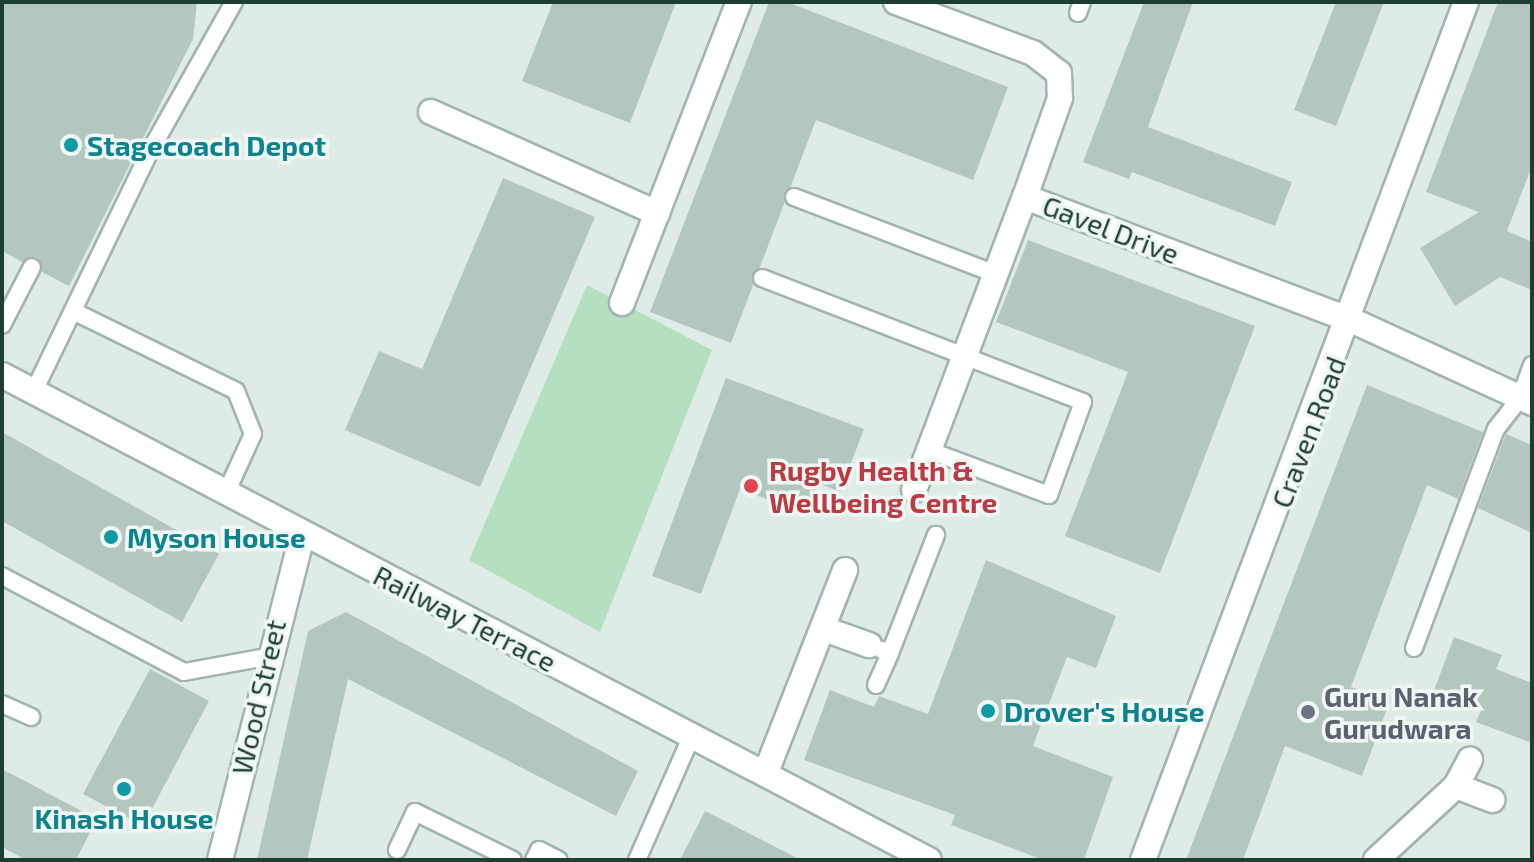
<!DOCTYPE html>
<style>
body{margin:0}
#map{position:relative;width:1534px;height:862px;overflow:hidden;background:#dfece6;font-family:"Exo 2",sans-serif}
div>[style]{position:absolute}
[style*='--x']{left:calc(var(--x)*1px);top:calc(var(--y)*1px);width:calc(var(--w)*1px);rotate:calc(var(--a)*1deg)}
.green>*{inset:0;background:#b5dfc1}
.building>*{inset:0;background:#b4c7bf}
.roads{filter:drop-shadow(2px 0 #a1b4ad) drop-shadow(-2px 0 #a1b4ad) drop-shadow(0 2px #a1b4ad) drop-shadow(0 -2px #a1b4ad)}
.lane>*{height:16px;margin:-8px;padding:0 8px;transform-origin:8px;border-radius:8px;background:#fff}
.street>*{height:24px;margin:-12px;padding:0 12px;transform-origin:12px;border-radius:12px;background:#fff}
.secondary>*{height:24px;margin:-12px;padding:0 12px;transform-origin:12px;border-radius:12px;background:#fff}
.dots>*{width:22px;height:22px;translate:-50% -50%;box-sizing:border-box;border:4px solid #eff8f4;border-radius:50%}
span{translate:-50% -50%;white-space:nowrap;text-align:center;line-height:1.15;-webkit-text-stroke:7px #eff8f4;paint-order:stroke}
.culture-label{font-size:28px;color:#0d838f;font-weight:700}
.left{translate:0 -50%;text-align:left}
.street-label{font-size:28px;color:#1e3d35}
.health-label{font-size:28px;color:#be3a42;font-weight:700}
.worship-label{font-size:28px;color:#5b616d;font-weight:700}
.frame{position:absolute;inset:0;border:4px solid #1e3d35;pointer-events:none}
</style>
<div id="map">
<div class="green">
<i style="clip-path:polygon(587px 285px,712px 350px,600px 632px,469px 560px)"></i>
</div>
<div class="building">
<i style="clip-path:polygon(2px 2px,197px 2px,193px 39px,69px 286px,42px 272px,36px 257px,22px 262px,2px 251px)"></i>
<i style="clip-path:polygon(553px 2px,676px 2px,630px 123px,522px 81px)"></i>
<i style="clip-path:polygon(769px 2px,787px 2px,1008px 87px,973px 180px,816px 120px,731px 343px,650px 312px)"></i>
<i style="clip-path:polygon(1144px 2px,1193px 2px,1148px 127px,1292px 182px,1275px 226px,1132px 172px,1129px 179px,1083px 162px)"></i>
<i style="clip-path:polygon(1336px 2px,1384px 2px,1336px 126px,1294px 110px)"></i>
<i style="clip-path:polygon(1498px 2px,1532px 2px,1532px 166px,1507px 231px,1532px 242px,1532px 290px,1500px 277px,1455px 306px,1420px 248px,1479px 212px,1426px 192px)"></i>
<i style="clip-path:polygon(503px 178px,595px 217px,480px 487px,345px 430px,379px 351px,422px 369px)"></i>
<i style="clip-path:polygon(1028px 240px,1255px 326px,1160px 573px,1065px 536px,1128px 372px,996px 322px)"></i>
<i style="clip-path:polygon(726px 378px,864px 429px,840px 492px,818px 483px,806px 514px,740px 489px,701px 594px,652px 576px)"></i>
<i style="clip-path:polygon(1367px 385px,1483px 432px,1458px 499px,1427px 485px,1351px 687px,1390px 701px,1362px 776px,1285px 746px,1243px 860px,1186px 860px)"></i>
<i style="clip-path:polygon(2px 432px,219px 554px,182px 622px,2px 521px)"></i>
<i style="clip-path:polygon(1506px 434px,1532px 445px,1532px 533px,1478px 508px)"></i>
<i style="clip-path:polygon(986px 560px,1116px 616px,1096px 668px,1067px 657px,1033px 746px,1113px 777px,1084px 860px,1043px 860px,951px 825px,955px 815px,804px 760px,830px 690px,874px 707px,879px 696px,928px 714px)"></i>
<i style="clip-path:polygon(346px 612px,638px 771px,616px 816px,348px 679px,307px 860px,257px 860px,308px 631px)"></i>
<i style="clip-path:polygon(1454px 637px,1502px 655px,1496px 669px,1532px 683px,1532px 743px,1476px 722px,1481px 711px,1433px 693px)"></i>
<i style="clip-path:polygon(150px 669px,209px 701px,143px 826px,83px 794px)"></i>
<i style="clip-path:polygon(2px 769px,97px 819px,76px 860px,26px 860px,2px 847px)"></i>
<i style="clip-path:polygon(705px 811px,801px 860px,680px 860px)"></i>
</div>
<div class="roads">
<div class="lane">
<i style="--x:1078;--y:13;--w:12;--a:-70"></i>
<i style="--x:794;--y:197;--w:216;--a:20.9"></i>
<i style="--x:762;--y:278;--w:344;--a:21.1"></i>
<i style="--x:1083;--y:402;--w:99;--a:110.1"></i>
<i style="--x:1049;--y:495;--w:129;--a:-159.6"></i>
<i style="--x:77;--y:313;--w:177;--a:26.1"></i>
<i style="--x:236;--y:391;--w:46;--a:68.4"></i>
<i style="--x:253;--y:434;--w:65;--a:114.6"></i>
<i style="--x:2;--y:325;--w:65;--a:-62.7"></i>
<i style="--x:34;--y:391;--w:267;--a:-64.2"></i>
<i style="--x:150;--y:151;--w:171;--a:-60.6"></i>
<i style="--x:2;--y:576;--w:206;--a:27.8"></i>
<i style="--x:184;--y:672;--w:83;--a:-10.4"></i>
<i style="--x:1414;--y:648;--w:234;--a:-69.5"></i>
<i style="--x:1496;--y:429;--w:39;--a:-52"></i>
<i style="--x:1520;--y:398;--w:35;--a:-70"></i>
<i style="--x:890;--y:653;--w:127;--a:-68.7"></i>
<i style="--x:876;--y:685;--w:35;--a:-66"></i>
<i style="--x:890;--y:653;--w:9;--a:-159"></i>
<i style="--x:2;--y:704;--w:32;--a:24"></i>
<i style="--x:397;--y:850;--w:42;--a:-64.7"></i>
<i style="--x:415;--y:812;--w:109;--a:26.1"></i>
<i style="--x:534;--y:860;--w:11;--a:-63"></i>
<i style="--x:539;--y:850;--w:22;--a:27"></i>
<i style="--x:637;--y:860;--w:139;--a:-66.2"></i>
</div>
<div class="street">
<i style="--x:896;--y:2;--w:146;--a:20.4"></i>
<i style="--x:1033;--y:53;--w:33;--a:38"></i>
<i style="--x:1059;--y:73;--w:25;--a:88"></i>
<i style="--x:1060;--y:98;--w:105;--a:109.5"></i>
<i style="--x:1025;--y:197;--w:348;--a:20.7"></i>
<i style="--x:1351;--y:320;--w:199;--a:24.6"></i>
<i style="--x:431;--y:112;--w:248;--a:24.1"></i>
<i style="--x:622;--y:303;--w:323;--a:-68.8"></i>
<i style="--x:914;--y:490;--w:313;--a:-69.3"></i>
<i style="--x:824;--y:629;--w:48;--a:19.6"></i>
<i style="--x:766;--y:772;--w:217;--a:-68.6"></i>
<i style="--x:1456;--y:786;--w:39;--a:21"></i>
<i style="--x:1143;--y:860;--w:917;--a:-69.37"></i>
<i style="--x:1376;--y:860;--w:109;--a:-42.8"></i>
<i style="--x:1456;--y:786;--w:30;--a:-62"></i>
</div>
<div class="secondary">
<i style="--x:2;--y:375;--w:1046;--a:27.62"></i>
<i style="--x:220;--y:860;--w:335;--a:-75.8"></i>
</div>
</div>
<div class="dots">
<i style="left:71px;top:145px;background:#0f9aa8"></i>
<i style="left:751px;top:486px;background:#e0444e"></i>
<i style="left:111px;top:537px;background:#0f9aa8"></i>
<i style="left:988px;top:711px;background:#0f9aa8"></i>
<i style="left:1308px;top:712px;background:#6b7280"></i>
<i style="left:124px;top:789px;background:#0f9aa8"></i>
</div>
<div class="culture-label">
<span class="left" style="left:87px;top:145px">Stagecoach Depot</span>
<span class="left" style="left:127px;top:537px">Myson House</span>
<span class="left" style="left:1004px;top:711px">Drover's House</span>
<span style="left:124px;top:818px">Kinash House</span>
</div>
<div class="street-label">
<span style="left:1111px;top:229px;rotate:21deg">Gavel Drive</span>
<span style="left:1308px;top:432px;rotate:-69deg">Craven Road</span>
<span style="left:465px;top:618px;rotate:27deg">Railway Terrace</span>
<span style="left:258px;top:697px;rotate:-77deg">Wood Street</span>
</div>
<div class="health-label">
<span class="left" style="left:769px;top:486px">Rugby Health &amp;<br>Wellbeing Centre</span>
</div>
<div class="worship-label">
<span class="left" style="left:1324px;top:712px">Guru Nanak<br>Gurudwara</span>
</div>
<div class="frame"></div>
</div>
